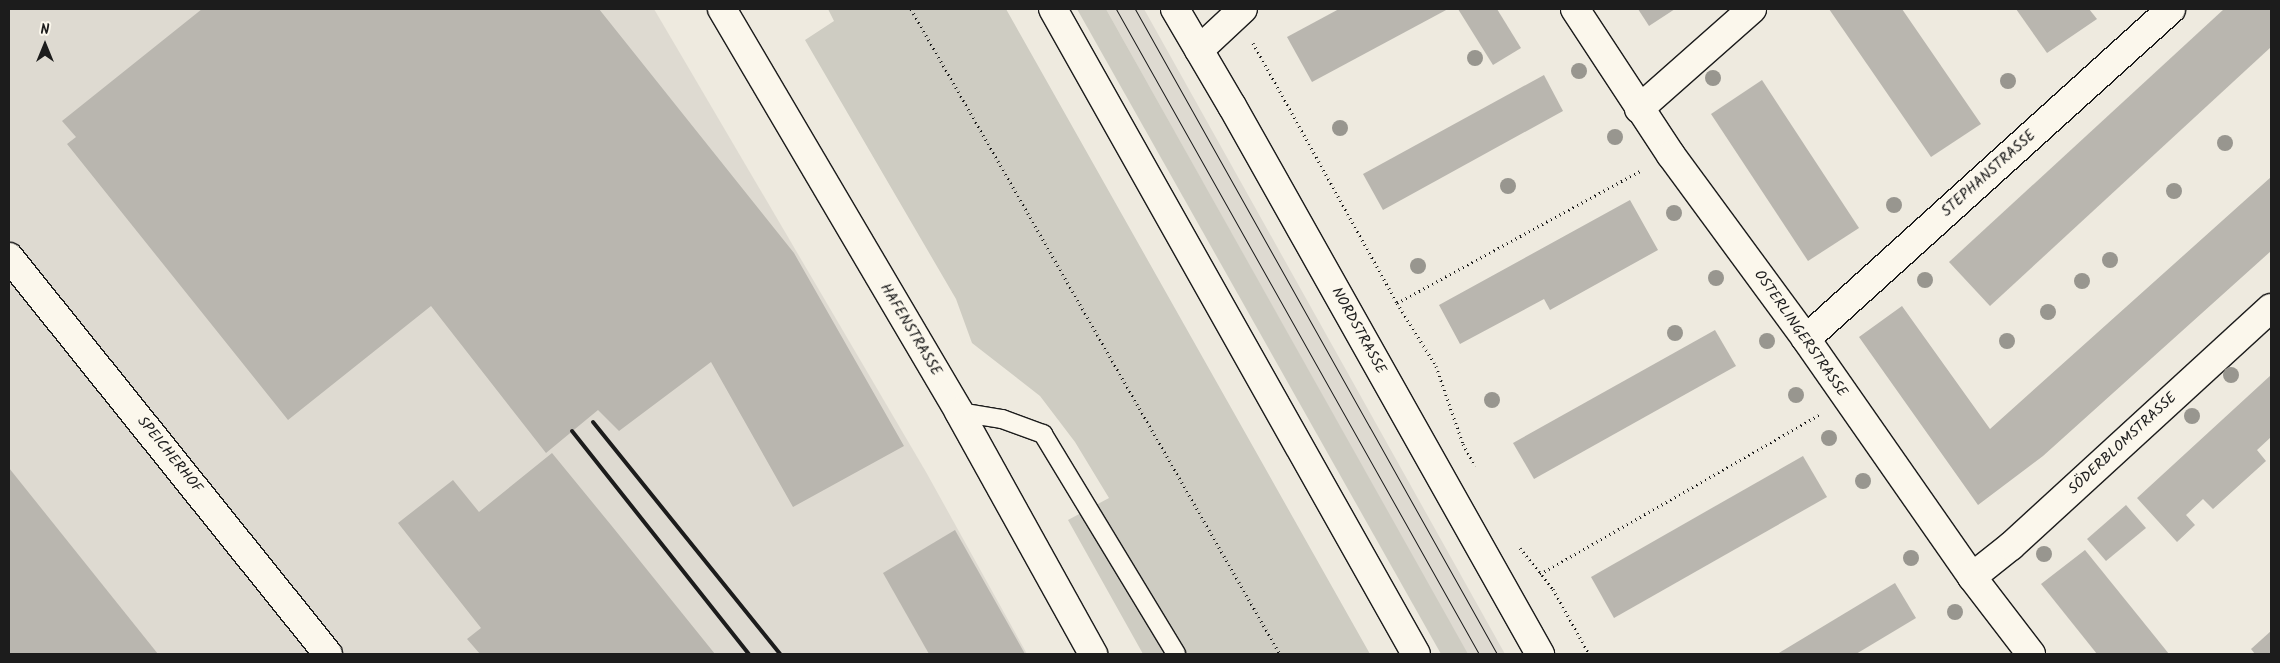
<!DOCTYPE html>
<meta charset="utf-8">
<style>
body{margin:0}
#map{position:relative;width:2280px;height:663px;overflow:hidden;background:#eeeadf;font-family:Kalam,sans-serif}
div>[style]{position:absolute}
[style*='--x']{left:calc(var(--x)*1px);top:calc(var(--y)*1px);width:calc(var(--w)*1px);rotate:calc(var(--a)*1deg)}
.built>*{inset:0;background:#dedad1}
.green>*{inset:0;background:#ceccc2}
.building>*{inset:0;background:#b9b6af}
.path>*{height:3px;margin-top:-1.5px;transform-origin:0;background:repeating-linear-gradient(90deg,#1c1c1c 0 1px,transparent 0 5px)}
.roads{filter:drop-shadow(1px 0 #1c1c1c) drop-shadow(-1px 0 #1c1c1c) drop-shadow(0 1px #1c1c1c) drop-shadow(0 -1px #1c1c1c)}
.service>*{height:18px;margin:-9px;padding:0 9px;transform-origin:9px;border-radius:9px;background:#fbf7ec}
.minor>*{height:28px;margin:-14px;padding:0 14px;transform-origin:14px;border-radius:14px;background:#fbf7ec}
.primary>*{height:28px;margin:-14px;padding:0 14px;transform-origin:14px;border-radius:14px;background:#fbf7ec}
.tram>*{height:1px;margin:-0.5px;padding:0 0.5px;transform-origin:0.5px;border-radius:0.5px;background:#1c1c1c}
.rail>*{height:4px;margin:-2px;padding:0 2px;transform-origin:2px;border-radius:2px;background:#1c1c1c}
.trees>*{width:16px;height:16px;margin:-8px;border-radius:50%;background:#98968f}
span{translate:-50% -50%;white-space:nowrap;text-align:center;line-height:1.15;-webkit-text-stroke:4px #fbf7ec;paint-order:stroke}
.street-label{font-size:15px;color:#1c1c1c}
.frame{position:absolute;inset:0;border:10px solid #1c1c1c;pointer-events:none}
.north{position:absolute;left:20px;top:20px;width:50px;height:50px;-webkit-text-stroke:4px #fbf7ec;paint-order:stroke;rotate:0deg;font-size:14px;font-weight:700;line-height:20px;text-align:center;color:#1c1c1c}
.north::after{content:'';display:block;margin:auto;width:18px;height:22px;background:#1c1c1c;clip-path:polygon(50% 0,100% 100%,50% 72%,0 100%)}
</style>
<div id="map">
<div class="built">
<i style="clip-path:polygon(9px 9px,654px 9px,926px 472px,1027px 654px,9px 654px)"></i>
<i style="clip-path:polygon(1106px 9px,1144px 9px,1505px 654px,1467px 654px)"></i>
</div>
<div class="green">
<i style="clip-path:polygon(828px 9px,1006px 9px,1370px 654px,1143px 654px,1068px 520px,1109px 498px,1075px 442px,1040px 396px,972px 343px,956px 299px,805px 40px,834px 21px)"></i>
<i style="clip-path:polygon(1077px 9px,1106px 9px,1468px 654px,1441px 654px)"></i>
</div>
<div class="building">
<i style="clip-path:polygon(202px 9px,599px 9px,794px 253px,904px 446px,793px 507px,711px 362px,619px 431px,598px 410px,546px 453px,431px 306px,288px 420px,67px 144px,76px 137px,62px 121px)"></i>
<i style="clip-path:polygon(1339px 9px,1448px 9px,1312px 82px,1287px 37px)"></i>
<i style="clip-path:polygon(1458px 9px,1497px 9px,1521px 48px,1493px 65px)"></i>
<i style="clip-path:polygon(1638px 9px,1675px 9px,1649px 26px)"></i>
<i style="clip-path:polygon(1829px 9px,1902px 9px,1981px 124px,1931px 157px)"></i>
<i style="clip-path:polygon(2016px 9px,2089px 9px,2097px 19px,2047px 53px)"></i>
<i style="clip-path:polygon(2224px 9px,2271px 9px,2271px 47px,1990px 306px,1949px 262px)"></i>
<i style="clip-path:polygon(1544px 75px,1563px 111px,1383px 210px,1363px 174px)"></i>
<i style="clip-path:polygon(1762px 80px,1859px 228px,1808px 261px,1711px 114px)"></i>
<i style="clip-path:polygon(2271px 177px,2271px 251px,2043px 456px,1978px 505px,1859px 337px,1902px 306px,1990px 429px)"></i>
<i style="clip-path:polygon(1630px 200px,1658px 250px,1550px 310px,1544px 299px,1460px 344px,1439px 305px)"></i>
<i style="clip-path:polygon(1715px 330px,1736px 366px,1534px 479px,1513px 443px)"></i>
<i style="clip-path:polygon(2271px 375px,2271px 437px,2257px 450px,2266px 461px,2213px 509px,2203px 499px,2186px 515px,2195px 525px,2177px 542px,2137px 498px)"></i>
<i style="clip-path:polygon(552px 453px,611px 525px,715px 654px,480px 654px,467px 639px,481px 628px,398px 523px,453px 480px,479px 512px)"></i>
<i style="clip-path:polygon(1803px 456px,1827px 497px,1614px 618px,1591px 577px)"></i>
<i style="clip-path:polygon(9px 468px,158px 654px,9px 654px)"></i>
<i style="clip-path:polygon(2126px 505px,2146px 528px,2106px 561px,2087px 539px)"></i>
<i style="clip-path:polygon(955px 530px,1025px 654px,929px 654px,883px 573px)"></i>
<i style="clip-path:polygon(2085px 550px,2140px 618px,2169px 654px,2097px 654px,2041px 584px)"></i>
<i style="clip-path:polygon(1895px 583px,1916px 618px,1856px 654px,1777px 654px)"></i>
<i style="clip-path:polygon(2271px 631px,2271px 654px,2255px 654px,2251px 649px)"></i>
</div>
<div class="path">
<i style="--x:911;--y:9;--w:743;--a:60.23"></i>
<i style="--x:1253;--y:43;--w:297;--a:61"></i>
<i style="--x:1397;--y:303;--w:74;--a:58.2"></i>
<i style="--x:1436;--y:366;--w:83;--a:70.9"></i>
<i style="--x:1463;--y:444;--w:25;--a:61"></i>
<i style="--x:1397;--y:303;--w:279;--a:-28.5"></i>
<i style="--x:1520;--y:548;--w:53;--a:51.2"></i>
<i style="--x:1553;--y:589;--w:74;--a:61"></i>
<i style="--x:1540;--y:574;--w:322;--a:-29.7"></i>
</div>
<div class="roads">
<div class="service">
<i style="--x:959;--y:412;--w:44;--a:9.2"></i>
<i style="--x:1002;--y:419;--w:44;--a:20.1"></i>
<i style="--x:1043;--y:434;--w:257;--a:58.8"></i>
</div>
<div class="minor">
<i style="--x:722;--y:9;--w:468;--a:59.5"></i>
<i style="--x:959;--y:412;--w:277;--a:61"></i>
<i style="--x:1575;--y:9;--w:175;--a:56.7"></i>
<i style="--x:1671;--y:155;--w:228;--a:53.7"></i>
<i style="--x:1806;--y:339;--w:290;--a:55.1"></i>
<i style="--x:1972;--y:577;--w:97;--a:52.5"></i>
<i style="--x:1199;--y:50;--w:60;--a:-43"></i>
<i style="--x:1639;--y:109;--w:151;--a:-41.5"></i>
<i style="--x:9;--y:257;--w:509;--a:51.22"></i>
<i style="--x:1806;--y:339;--w:492;--a:-42.1"></i>
<i style="--x:1972;--y:577;--w:50;--a:-38.5"></i>
<i style="--x:2011;--y:546;--w:352;--a:-42.5"></i>
</div>
<div class="primary">
<i style="--x:1053;--y:9;--w:740;--a:60.63"></i>
<i style="--x:1175;--y:9;--w:113;--a:59.6"></i>
<i style="--x:1232;--y:106;--w:629;--a:60.66"></i>
</div>
</div>
<div class="tram">
<i style="--x:1116;--y:9;--w:740;--a:60.63"></i>
<i style="--x:1135;--y:9;--w:740;--a:60.7"></i>
</div>
<div class="rail">
<i style="--x:593;--y:422;--w:298;--a:51.1"></i>
<i style="--x:572;--y:431;--w:285;--a:51.6"></i>
</div>
<div class="trees">
<i style="left:1475px;top:58px"></i>
<i style="left:1579px;top:71px"></i>
<i style="left:1713px;top:78px"></i>
<i style="left:2008px;top:81px"></i>
<i style="left:1340px;top:128px"></i>
<i style="left:1615px;top:137px"></i>
<i style="left:2225px;top:143px"></i>
<i style="left:1508px;top:186px"></i>
<i style="left:2174px;top:191px"></i>
<i style="left:1894px;top:205px"></i>
<i style="left:1674px;top:213px"></i>
<i style="left:2110px;top:260px"></i>
<i style="left:1418px;top:266px"></i>
<i style="left:1716px;top:278px"></i>
<i style="left:1925px;top:280px"></i>
<i style="left:2082px;top:281px"></i>
<i style="left:2048px;top:312px"></i>
<i style="left:1675px;top:333px"></i>
<i style="left:1767px;top:341px"></i>
<i style="left:2007px;top:341px"></i>
<i style="left:2231px;top:375px"></i>
<i style="left:1796px;top:395px"></i>
<i style="left:1492px;top:400px"></i>
<i style="left:2192px;top:416px"></i>
<i style="left:1829px;top:438px"></i>
<i style="left:1863px;top:481px"></i>
<i style="left:2044px;top:554px"></i>
<i style="left:1911px;top:558px"></i>
<i style="left:1955px;top:612px"></i>
</div>
<div class="street-label">
<span style="left:1989px;top:174px;rotate:-42deg">STEPHANSTRASSE</span>
<span style="left:910px;top:330px;rotate:59deg">HAFENSTRASSE</span>
<span style="left:1358px;top:331px;rotate:61deg">NORDSTRASSE</span>
<span style="left:1800px;top:334px;rotate:55deg">OSTERLINGERSTRASSE</span>
<span style="left:2123px;top:444px;rotate:-43deg">SÖDERBLOMSTRASSE</span>
<span style="left:169px;top:455px;rotate:51deg">SPEICHERHOF</span>
</div>
<div class="frame"></div>
<div class="north">N</div>
</div>
